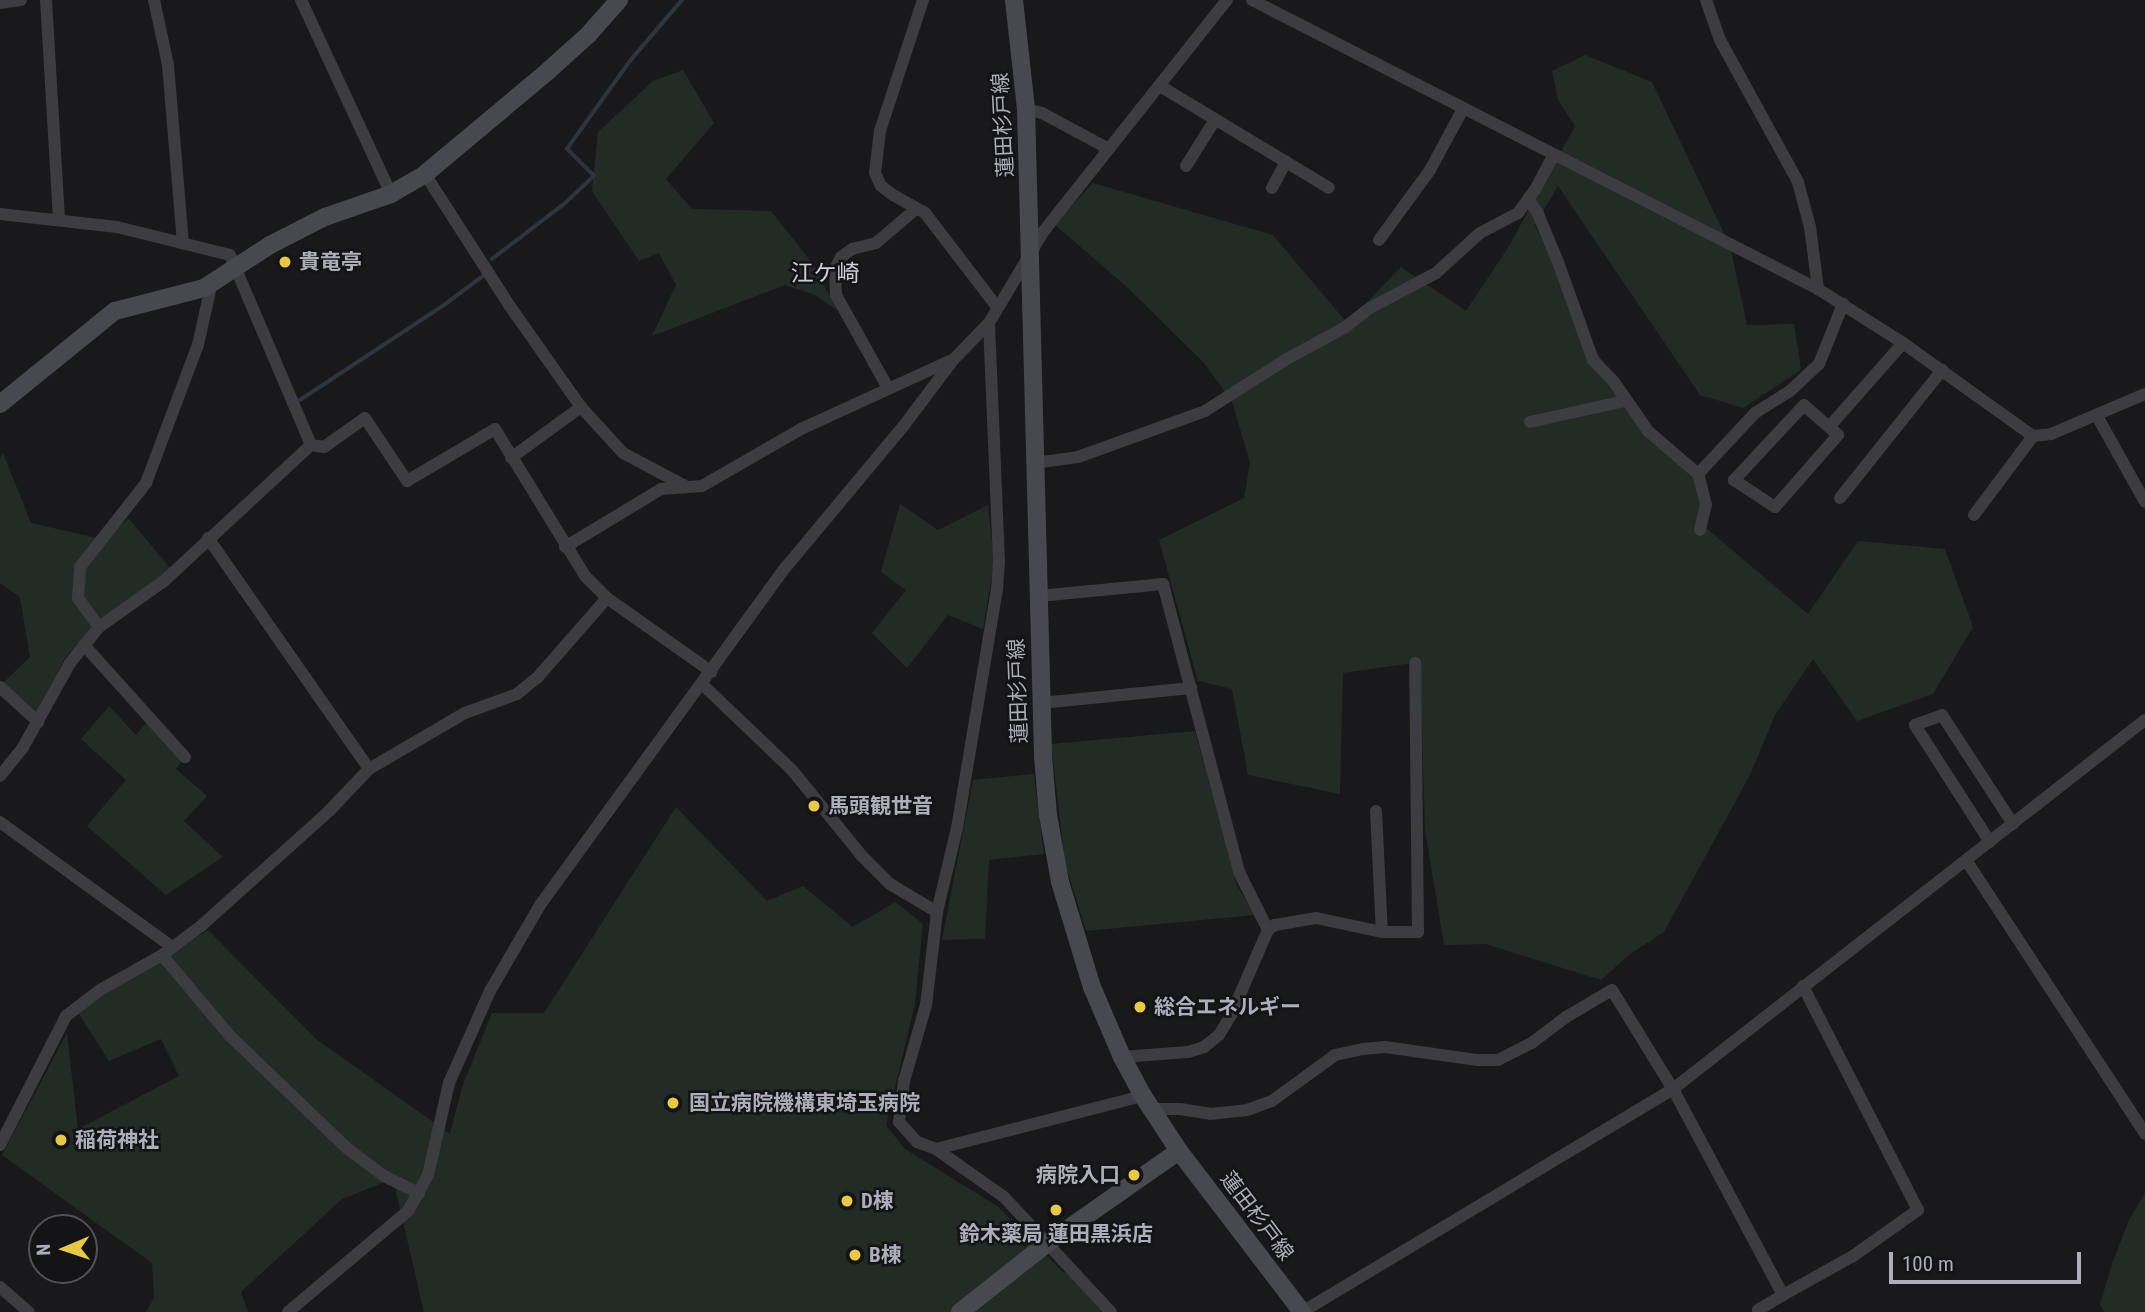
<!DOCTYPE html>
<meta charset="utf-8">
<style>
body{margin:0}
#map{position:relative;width:2145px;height:1312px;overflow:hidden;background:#19191b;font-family:"Roboto Condensed","Noto Sans JP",sans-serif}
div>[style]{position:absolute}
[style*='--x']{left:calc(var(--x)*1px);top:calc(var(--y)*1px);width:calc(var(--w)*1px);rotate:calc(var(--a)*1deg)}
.green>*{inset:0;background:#232b25}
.stream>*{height:3.5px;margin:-1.75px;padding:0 1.75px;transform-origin:1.75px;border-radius:1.75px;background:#2f353e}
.street>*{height:12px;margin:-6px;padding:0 6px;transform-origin:6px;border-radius:6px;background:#3c3c41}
.secondary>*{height:18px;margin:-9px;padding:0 9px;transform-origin:9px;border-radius:9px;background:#48494f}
.dots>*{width:19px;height:19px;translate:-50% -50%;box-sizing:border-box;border:4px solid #141416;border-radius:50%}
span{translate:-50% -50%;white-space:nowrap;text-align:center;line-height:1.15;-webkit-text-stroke:5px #141416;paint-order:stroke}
.street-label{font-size:21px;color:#acaeb9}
.poi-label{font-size:21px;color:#acaeb9;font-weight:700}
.left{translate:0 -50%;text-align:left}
.right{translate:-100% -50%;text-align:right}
.neighbourhood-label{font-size:23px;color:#cdced6}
.north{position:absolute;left:28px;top:1214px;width:70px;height:70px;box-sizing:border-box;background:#141416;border:2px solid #515257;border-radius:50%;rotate:268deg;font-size:19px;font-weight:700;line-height:28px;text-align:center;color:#acaeb9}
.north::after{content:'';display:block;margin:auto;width:24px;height:32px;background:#e7c945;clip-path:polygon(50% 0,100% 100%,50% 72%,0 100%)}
.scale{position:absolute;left:1889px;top:1252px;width:192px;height:32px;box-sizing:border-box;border:4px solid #acaeb9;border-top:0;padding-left:9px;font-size:21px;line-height:24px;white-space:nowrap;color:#acaeb9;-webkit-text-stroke:5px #141416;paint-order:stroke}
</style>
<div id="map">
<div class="green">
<i style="clip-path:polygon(1585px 55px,1652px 82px,1730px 246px,1747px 325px,1794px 324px,1801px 370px,1743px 408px,1700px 395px,1558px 186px,1535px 225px,1624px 408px,1699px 476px,1706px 528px,1808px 614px,1858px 541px,1945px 549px,1973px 627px,1933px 694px,1857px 721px,1813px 659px,1775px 715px,1750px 775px,1664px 932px,1630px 954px,1601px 980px,1486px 944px,1444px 945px,1425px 831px,1420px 662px,1343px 673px,1340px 794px,1248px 775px,1232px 689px,1198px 681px,1159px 540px,1244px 498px,1250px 463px,1232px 401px,1204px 363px,1128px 288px,1054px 224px,1093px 183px,1273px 235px,1347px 323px,1401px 267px,1466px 311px,1509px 246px,1575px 126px,1558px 100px,1552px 71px)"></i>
<i style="clip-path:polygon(683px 70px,714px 123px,666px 179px,692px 209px,771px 211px,813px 264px,837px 310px,815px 295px,785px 285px,652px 336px,676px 285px,659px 253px,639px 261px,592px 191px,598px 132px,653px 81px)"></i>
<i style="clip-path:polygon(3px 453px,31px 523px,97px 538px,129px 519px,171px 569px,102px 619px,65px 658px,35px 714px,2px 684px,30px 657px,20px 597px,0 583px,0 459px)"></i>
<i style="clip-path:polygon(900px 504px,938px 530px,988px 505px,994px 562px,983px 629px,948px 615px,907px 668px,872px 633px,906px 590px,881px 572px)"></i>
<i style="clip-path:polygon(109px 706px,136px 735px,149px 720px,185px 757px,176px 769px,207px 796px,184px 821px,223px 857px,166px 895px,87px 826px,126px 780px,81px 739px)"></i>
<i style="clip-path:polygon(1195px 731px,1237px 886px,1255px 915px,1086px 931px,1065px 863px,1051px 744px)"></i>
<i style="clip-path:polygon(1034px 774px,1044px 854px,989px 860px,985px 939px,942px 940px,973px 780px)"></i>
<i style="clip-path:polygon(676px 807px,767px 901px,803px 886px,853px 927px,895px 902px,923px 924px,915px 1004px,886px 1125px,905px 1149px,997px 1206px,1063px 1272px,1067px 1272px,1103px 1312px,424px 1312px,393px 1179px,342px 1199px,241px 1292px,248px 1312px,146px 1312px,154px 1298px,152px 1263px,2px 1155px,67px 1033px,78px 1129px,179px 1076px,161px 1039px,109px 1061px,77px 1011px,208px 930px,316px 1039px,450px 1134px,462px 1087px,492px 1013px,544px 1013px)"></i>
<i style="clip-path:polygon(2145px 1193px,2145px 1312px,2104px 1312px,2100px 1304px,2112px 1264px,2129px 1220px)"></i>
</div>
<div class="stream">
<i style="--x:492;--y:259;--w:89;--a:-37.3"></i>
<i style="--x:563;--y:205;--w:42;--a:-43.1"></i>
<i style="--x:594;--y:176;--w:38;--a:-135"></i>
<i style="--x:567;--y:149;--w:108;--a:-54.4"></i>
<i style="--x:630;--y:61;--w:80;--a:-49.6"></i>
<i style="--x:300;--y:400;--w:176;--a:-33.4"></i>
<i style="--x:447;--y:303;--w:45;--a:-36.9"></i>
</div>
<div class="street">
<i style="--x:46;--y:0;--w:219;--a:86.6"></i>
<i style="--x:154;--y:0;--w:66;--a:77.8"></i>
<i style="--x:168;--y:65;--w:179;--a:85.2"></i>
<i style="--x:301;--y:0;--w:214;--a:65.1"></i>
<i style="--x:923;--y:0;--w:138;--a:108.2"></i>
<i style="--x:880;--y:131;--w:42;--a:96.8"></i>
<i style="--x:875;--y:173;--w:14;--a:65"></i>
<i style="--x:881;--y:186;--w:15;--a:37"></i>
<i style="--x:893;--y:195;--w:37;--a:29"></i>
<i style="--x:925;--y:213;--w:118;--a:52.5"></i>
<i style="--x:1252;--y:0;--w:636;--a:27.05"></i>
<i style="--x:1818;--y:289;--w:101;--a:32.4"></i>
<i style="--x:1903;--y:343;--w:160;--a:35.6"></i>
<i style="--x:2033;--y:436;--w:18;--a:-6"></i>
<i style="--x:2051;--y:434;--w:102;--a:-23.1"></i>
<i style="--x:1706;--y:0;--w:42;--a:70.7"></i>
<i style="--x:1720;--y:40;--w:162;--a:61.2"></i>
<i style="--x:1798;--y:182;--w:47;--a:75.1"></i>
<i style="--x:1810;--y:227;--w:63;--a:82.6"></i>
<i style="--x:0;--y:3;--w:21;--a:-8"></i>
<i style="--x:1160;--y:86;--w:197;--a:31.1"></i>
<i style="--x:1026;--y:109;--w:16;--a:14"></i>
<i style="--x:1042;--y:113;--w:76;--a:28.2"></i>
<i style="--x:1186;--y:166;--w:54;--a:-57.8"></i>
<i style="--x:425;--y:174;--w:156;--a:57.3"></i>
<i style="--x:509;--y:305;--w:125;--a:54.8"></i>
<i style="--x:581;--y:407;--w:62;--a:47.6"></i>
<i style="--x:623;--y:453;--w:70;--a:28"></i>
<i style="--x:1272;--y:188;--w:30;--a:-62"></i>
<i style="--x:1529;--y:200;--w:17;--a:57"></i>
<i style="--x:1538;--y:214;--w:52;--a:67.4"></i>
<i style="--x:1558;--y:262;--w:104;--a:70.3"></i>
<i style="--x:1593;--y:360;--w:30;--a:46"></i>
<i style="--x:1614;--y:382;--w:60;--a:55.2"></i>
<i style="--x:1648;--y:431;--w:66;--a:40.7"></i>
<i style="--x:0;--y:214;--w:118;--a:6.3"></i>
<i style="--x:117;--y:227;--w:116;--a:13.9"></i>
<i style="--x:230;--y:255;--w:207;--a:66.9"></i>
<i style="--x:311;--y:445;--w:13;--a:9"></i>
<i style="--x:324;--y:447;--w:50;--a:-35.3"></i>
<i style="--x:365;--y:418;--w:76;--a:56.3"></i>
<i style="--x:407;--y:481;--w:102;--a:-30.6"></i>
<i style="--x:495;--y:429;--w:172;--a:58.5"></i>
<i style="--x:585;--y:576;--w:31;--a:45"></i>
<i style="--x:607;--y:598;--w:128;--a:35.2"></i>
<i style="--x:1379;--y:240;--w:87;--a:-53.9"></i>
<i style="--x:1430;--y:170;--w:69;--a:-61.6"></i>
<i style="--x:989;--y:323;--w:238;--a:87.6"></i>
<i style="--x:999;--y:561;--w:28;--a:94"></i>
<i style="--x:997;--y:589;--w:242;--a:99.5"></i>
<i style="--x:957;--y:828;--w:86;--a:103.4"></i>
<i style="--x:937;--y:912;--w:94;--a:96.7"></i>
<i style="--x:926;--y:1005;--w:79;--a:106.1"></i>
<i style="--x:904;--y:1081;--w:41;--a:97"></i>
<i style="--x:899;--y:1122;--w:27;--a:48"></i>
<i style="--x:917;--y:1142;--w:20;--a:20"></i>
<i style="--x:936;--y:1149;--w:83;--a:35.2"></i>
<i style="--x:1004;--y:1197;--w:157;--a:47.1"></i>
<i style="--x:888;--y:388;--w:107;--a:-119.2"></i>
<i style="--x:836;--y:295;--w:26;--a:-92"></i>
<i style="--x:835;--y:269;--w:13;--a:-63"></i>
<i style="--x:841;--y:257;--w:14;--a:-36"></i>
<i style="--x:852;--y:249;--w:25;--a:-14"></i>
<i style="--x:876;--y:243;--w:52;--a:-40.4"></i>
<i style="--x:2097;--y:416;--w:98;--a:60.8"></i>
<i style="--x:1530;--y:422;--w:97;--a:-12.5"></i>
<i style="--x:1829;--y:427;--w:33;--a:-139"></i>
<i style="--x:1804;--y:405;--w:103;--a:133"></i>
<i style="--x:1734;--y:480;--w:49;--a:33.4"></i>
<i style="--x:1775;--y:507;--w:96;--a:-48.8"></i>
<i style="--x:1838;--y:435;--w:12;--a:-138"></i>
<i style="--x:1829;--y:427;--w:112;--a:-48.6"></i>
<i style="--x:511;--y:458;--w:87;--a:-36.1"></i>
<i style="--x:1035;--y:463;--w:43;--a:-7.9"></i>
<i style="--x:1078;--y:457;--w:135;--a:-19.9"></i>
<i style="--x:1205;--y:411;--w:95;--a:-32.5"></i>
<i style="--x:1285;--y:360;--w:67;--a:-28.5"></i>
<i style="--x:1344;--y:328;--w:33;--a:-38"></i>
<i style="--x:1370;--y:308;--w:75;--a:-27.9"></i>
<i style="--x:1436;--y:273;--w:59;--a:-42.3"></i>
<i style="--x:1480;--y:233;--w:43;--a:-27.8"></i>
<i style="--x:1518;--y:213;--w:29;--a:-54"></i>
<i style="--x:1535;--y:190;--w:40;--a:-62"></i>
<i style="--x:1840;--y:498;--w:164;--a:-51.4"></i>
<i style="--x:1974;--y:515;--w:99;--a:-53.2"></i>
<i style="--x:1700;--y:530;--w:26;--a:-77"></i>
<i style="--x:1706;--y:505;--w:32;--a:-104"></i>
<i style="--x:1698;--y:474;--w:83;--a:-46.9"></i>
<i style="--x:1755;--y:413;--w:41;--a:-32.2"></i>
<i style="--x:1790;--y:391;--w:40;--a:-43"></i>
<i style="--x:1819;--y:364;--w:65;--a:-68.2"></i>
<i style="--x:208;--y:538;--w:282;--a:55.1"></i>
<i style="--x:565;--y:547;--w:112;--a:-31.1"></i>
<i style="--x:661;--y:489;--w:41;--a:-4.2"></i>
<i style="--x:702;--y:486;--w:114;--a:-29.9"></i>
<i style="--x:801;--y:429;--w:166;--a:-24.6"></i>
<i style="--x:1039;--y:596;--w:125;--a:-5.5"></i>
<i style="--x:1163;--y:584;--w:298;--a:75.2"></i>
<i style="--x:1239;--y:872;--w:65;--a:63.4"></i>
<i style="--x:99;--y:627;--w:36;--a:-126"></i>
<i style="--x:78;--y:598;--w:31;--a:-86"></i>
<i style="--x:80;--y:567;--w:107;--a:-51.8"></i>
<i style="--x:146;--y:483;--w:147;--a:-69.4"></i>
<i style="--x:198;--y:345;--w:65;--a:-77.5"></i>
<i style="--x:84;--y:645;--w:151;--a:48"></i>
<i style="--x:703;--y:685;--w:123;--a:43.7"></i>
<i style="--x:792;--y:770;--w:109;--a:50.9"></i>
<i style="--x:861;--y:855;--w:41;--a:45"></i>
<i style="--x:890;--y:884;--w:55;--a:30.8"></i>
<i style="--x:0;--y:687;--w:52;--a:42.6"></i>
<i style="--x:1041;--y:703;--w:151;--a:-5.7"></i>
<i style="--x:0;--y:776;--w:35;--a:-51"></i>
<i style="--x:22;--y:749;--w:98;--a:-60.8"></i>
<i style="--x:70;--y:663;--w:46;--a:-51.1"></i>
<i style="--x:99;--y:627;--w:80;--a:-35.3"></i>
<i style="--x:164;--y:581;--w:200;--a:-42.8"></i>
<i style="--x:1376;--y:811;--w:121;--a:87.2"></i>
<i style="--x:0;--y:822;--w:213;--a:36"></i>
<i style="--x:1990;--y:842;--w:139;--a:-122.7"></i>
<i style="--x:1915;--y:725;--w:29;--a:-20"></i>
<i style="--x:1942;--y:715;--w:130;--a:56.9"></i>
<i style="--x:1966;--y:860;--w:327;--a:56.8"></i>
<i style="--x:162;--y:955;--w:106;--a:50"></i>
<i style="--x:230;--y:1036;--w:163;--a:43.8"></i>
<i style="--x:348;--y:1149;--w:45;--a:36.9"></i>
<i style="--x:384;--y:1176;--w:39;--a:26"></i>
<i style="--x:1122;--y:1057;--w:66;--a:-4.3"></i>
<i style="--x:1188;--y:1052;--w:17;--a:-17"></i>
<i style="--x:1204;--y:1047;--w:19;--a:-39"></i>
<i style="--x:1219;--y:1035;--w:23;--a:-59"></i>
<i style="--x:1231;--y:1015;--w:93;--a:-66.5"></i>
<i style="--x:1268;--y:930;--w:9;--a:-36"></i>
<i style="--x:1275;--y:925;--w:42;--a:-9.7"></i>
<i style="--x:1316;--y:918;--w:67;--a:12"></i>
<i style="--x:1382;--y:932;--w:36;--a:0"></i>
<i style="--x:1418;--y:932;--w:269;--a:-90.6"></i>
<i style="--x:1152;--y:1109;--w:28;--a:0"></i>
<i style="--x:1180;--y:1109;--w:30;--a:9"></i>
<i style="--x:1210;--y:1114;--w:37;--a:-6"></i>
<i style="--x:1247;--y:1110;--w:27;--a:-20"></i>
<i style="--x:1272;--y:1101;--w:78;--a:-36.1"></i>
<i style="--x:1335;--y:1055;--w:29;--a:-12"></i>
<i style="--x:1363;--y:1049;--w:22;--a:-5"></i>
<i style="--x:1385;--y:1047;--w:94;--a:8"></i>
<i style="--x:1478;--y:1060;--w:20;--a:0"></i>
<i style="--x:1498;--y:1060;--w:39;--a:-27"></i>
<i style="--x:1533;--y:1042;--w:41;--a:-37.1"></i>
<i style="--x:1566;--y:1017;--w:53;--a:-30.4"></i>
<i style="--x:1612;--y:990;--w:116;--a:58.4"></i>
<i style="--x:1673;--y:1089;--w:234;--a:61.9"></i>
<i style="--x:0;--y:1145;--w:145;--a:-62.9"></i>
<i style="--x:66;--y:1016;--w:43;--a:-37.4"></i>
<i style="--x:100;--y:990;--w:71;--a:-29.4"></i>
<i style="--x:162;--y:955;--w:49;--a:-36.6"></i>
<i style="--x:201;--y:926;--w:172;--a:-41.9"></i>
<i style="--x:329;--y:811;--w:58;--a:-46.4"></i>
<i style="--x:369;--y:769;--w:111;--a:-30.3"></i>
<i style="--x:465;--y:713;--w:55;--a:-20.1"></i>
<i style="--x:517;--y:694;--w:26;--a:-39"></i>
<i style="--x:537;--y:678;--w:106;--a:-48.8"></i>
<i style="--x:936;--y:1149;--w:214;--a:-14.4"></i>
<i style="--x:0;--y:1287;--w:38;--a:41"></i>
<i style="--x:288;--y:1312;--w:157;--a:-40.1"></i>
<i style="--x:408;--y:1211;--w:41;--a:-60.9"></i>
<i style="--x:428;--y:1175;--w:94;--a:-77.1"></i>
<i style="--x:449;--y:1083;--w:101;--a:-66"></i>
<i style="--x:490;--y:991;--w:99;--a:-59.8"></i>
<i style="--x:540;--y:905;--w:418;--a:-54"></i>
<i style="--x:786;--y:567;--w:186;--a:-50.2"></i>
<i style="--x:905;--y:424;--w:80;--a:-53.1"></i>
<i style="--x:953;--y:360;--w:52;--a:-45.8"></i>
<i style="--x:989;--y:323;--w:106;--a:-59.3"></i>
<i style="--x:1043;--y:232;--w:296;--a:-51.6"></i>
<i style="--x:1302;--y:1312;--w:433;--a:-31"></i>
<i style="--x:1673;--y:1089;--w:599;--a:-38.02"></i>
<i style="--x:1759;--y:1312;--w:2;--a:-117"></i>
<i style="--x:1758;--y:1310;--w:29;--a:-31"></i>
<i style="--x:1783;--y:1295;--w:80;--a:-29.1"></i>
<i style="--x:1853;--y:1256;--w:80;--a:-35.3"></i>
<i style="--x:1918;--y:1210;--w:252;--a:-117.2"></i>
</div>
<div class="secondary">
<i style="--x:1014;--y:0;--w:110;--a:83.7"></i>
<i style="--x:1026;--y:109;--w:647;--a:88.49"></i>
<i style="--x:1043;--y:756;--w:59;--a:85.2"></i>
<i style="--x:1048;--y:815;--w:68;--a:79.8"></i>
<i style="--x:1060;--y:882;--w:110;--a:73.1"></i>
<i style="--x:1092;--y:987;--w:76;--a:66.8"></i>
<i style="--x:1122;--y:1057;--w:44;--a:61.7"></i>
<i style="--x:1143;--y:1096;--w:66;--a:56.8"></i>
<i style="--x:1179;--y:1151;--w:203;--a:52.6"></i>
<i style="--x:0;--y:404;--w:148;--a:-39"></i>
<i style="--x:115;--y:311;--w:92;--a:-14.5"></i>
<i style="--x:204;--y:288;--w:79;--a:-33.1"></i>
<i style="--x:270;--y:245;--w:62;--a:-27"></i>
<i style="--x:325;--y:217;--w:70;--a:-19.2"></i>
<i style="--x:391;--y:194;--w:39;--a:-30"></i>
<i style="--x:425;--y:174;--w:160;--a:-39.9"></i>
<i style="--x:548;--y:71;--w:54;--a:-42"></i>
<i style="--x:588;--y:35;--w:47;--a:-48.5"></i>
<i style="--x:960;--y:1312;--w:110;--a:-38.3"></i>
<i style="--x:1046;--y:1244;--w:162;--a:-35"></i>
</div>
<div class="dots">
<i style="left:285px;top:262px;background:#e7c945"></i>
<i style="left:814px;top:806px;background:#e7c945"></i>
<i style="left:1140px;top:1007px;background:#e7c945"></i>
<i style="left:673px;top:1103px;background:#e7c945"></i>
<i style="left:61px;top:1140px;background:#e7c945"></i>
<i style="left:1134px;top:1175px;background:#e7c945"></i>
<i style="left:847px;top:1201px;background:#e7c945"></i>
<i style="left:1056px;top:1210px;background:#e7c945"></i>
<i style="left:855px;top:1255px;background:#e7c945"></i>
</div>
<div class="street-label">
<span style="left:1003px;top:125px;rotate:-93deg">蓮田杉戸線</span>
<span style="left:1018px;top:691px;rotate:-92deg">蓮田杉戸線</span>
<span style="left:1257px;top:1216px;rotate:53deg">蓮田杉戸線</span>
</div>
<div class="poi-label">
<span class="left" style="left:299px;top:262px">貴竜亭</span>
<span class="left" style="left:828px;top:806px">馬頭観世音</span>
<span class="left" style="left:1154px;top:1007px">総合エネルギー</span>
<span class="left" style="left:689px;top:1103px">国立病院機構東埼玉病院</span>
<span class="left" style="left:75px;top:1140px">稲荷神社</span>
<span class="right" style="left:1120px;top:1175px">病院入口</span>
<span class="left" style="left:861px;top:1201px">D棟</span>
<span style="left:1056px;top:1234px">鈴木薬局 蓮田黒浜店</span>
<span class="left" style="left:869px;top:1255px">B棟</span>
</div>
<div class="neighbourhood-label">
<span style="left:825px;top:274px">江ケ崎</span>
</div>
<div class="north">N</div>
<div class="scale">100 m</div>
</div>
